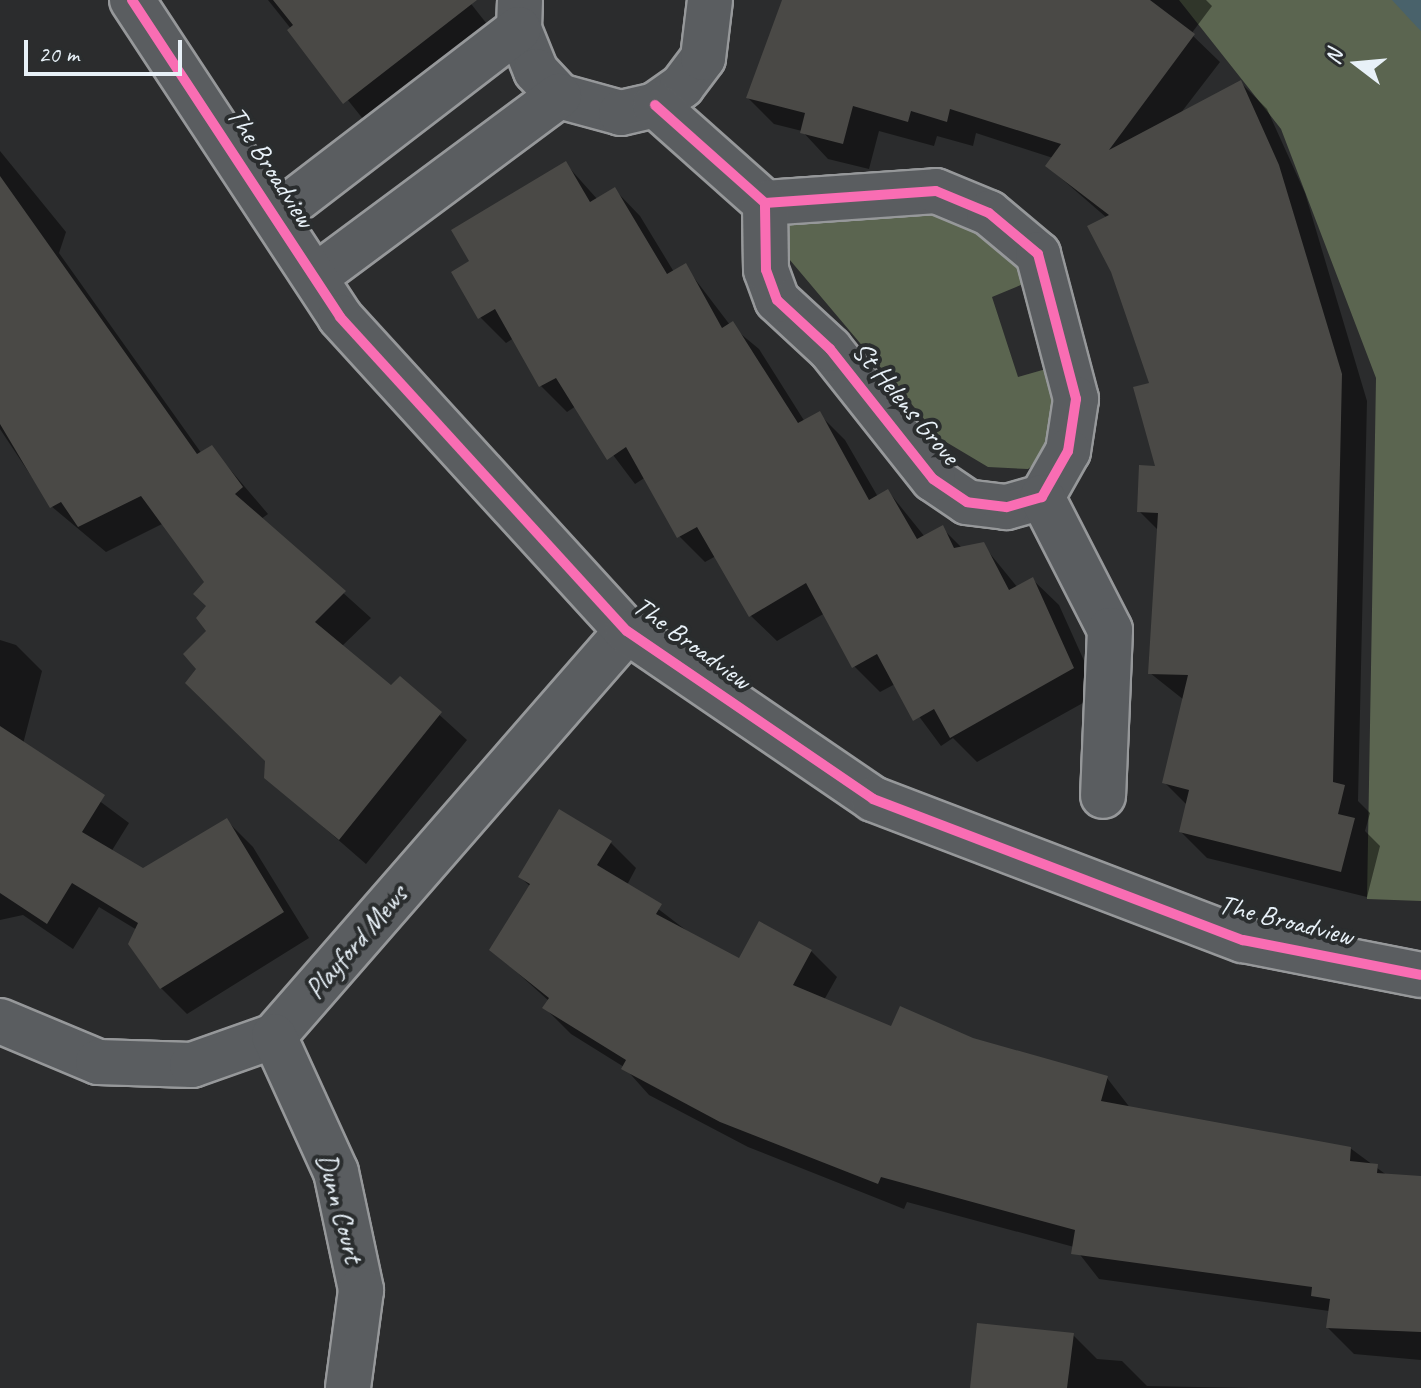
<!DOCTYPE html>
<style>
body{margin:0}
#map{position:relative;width:1421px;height:1388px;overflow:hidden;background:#2b2c2d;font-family:Caveat,sans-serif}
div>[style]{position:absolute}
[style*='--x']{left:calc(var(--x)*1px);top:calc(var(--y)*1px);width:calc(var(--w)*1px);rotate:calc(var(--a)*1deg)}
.green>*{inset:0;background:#5b6550}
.water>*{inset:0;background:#49626b}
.shadow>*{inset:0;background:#0007}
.building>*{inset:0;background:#4a4946}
.roads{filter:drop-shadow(2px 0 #96989a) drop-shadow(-2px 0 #96989a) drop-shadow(0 2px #96989a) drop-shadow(0 -2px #96989a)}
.minor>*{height:44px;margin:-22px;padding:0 22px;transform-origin:22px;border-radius:22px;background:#5a5d60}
.tertiary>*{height:44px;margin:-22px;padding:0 22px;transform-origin:22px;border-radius:22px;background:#5a5d60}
.cycleway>*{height:10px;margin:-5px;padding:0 5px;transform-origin:5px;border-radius:5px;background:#f96db3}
span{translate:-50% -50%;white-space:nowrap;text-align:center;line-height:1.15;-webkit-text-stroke:8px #2a2d2e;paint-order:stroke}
.street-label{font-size:28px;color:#e8f1f8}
.north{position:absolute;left:1317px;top:24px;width:80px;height:80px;-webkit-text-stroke:6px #2a2d2e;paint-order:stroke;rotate:286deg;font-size:22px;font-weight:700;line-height:32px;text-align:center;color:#e8f1f8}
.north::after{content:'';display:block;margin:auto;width:28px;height:36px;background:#e8f1f8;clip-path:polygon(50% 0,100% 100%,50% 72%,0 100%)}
.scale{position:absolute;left:24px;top:40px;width:158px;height:36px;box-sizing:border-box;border:4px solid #e8f1f8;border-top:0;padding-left:10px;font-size:24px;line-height:28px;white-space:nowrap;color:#e8f1f8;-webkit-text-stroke:6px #2a2d2e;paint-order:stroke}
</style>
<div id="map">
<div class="green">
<i style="clip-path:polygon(1179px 0,1421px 0,1421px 901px,1367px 899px,1376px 378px,1281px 129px)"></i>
<i style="clip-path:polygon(931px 201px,999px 231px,1028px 282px,992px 297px,1018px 377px,1053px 367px,1061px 415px,1043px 458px,1028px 469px,988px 467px,941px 439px,784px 253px,783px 222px)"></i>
</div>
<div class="water">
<i style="clip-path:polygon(1392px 0,1421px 0,1421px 31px,1417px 27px)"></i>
</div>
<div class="shadow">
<i style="clip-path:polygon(268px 0,468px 0,494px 33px,371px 129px)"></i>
<i style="clip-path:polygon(784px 0,1206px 0,1212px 6px,1191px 34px,1220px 62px,1180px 114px,1241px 83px,1267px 109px,1305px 193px,1367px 401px,1358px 801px,1370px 813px,1365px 831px,1380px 846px,1367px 897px,1207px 858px,1181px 832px,1187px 805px,1164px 782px,1184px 700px,1150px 673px,1159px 531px,1139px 511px,1157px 468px,1151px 384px,1107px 218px,1047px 166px,1053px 158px,976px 133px,973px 146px,937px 136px,934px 146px,879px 131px,869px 169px,828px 159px,802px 131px,774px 124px,748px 98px)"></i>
<i style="clip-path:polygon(0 151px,66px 232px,59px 253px,202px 454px,211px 447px,268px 514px,261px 519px,371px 618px,341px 647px,391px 688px,400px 679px,467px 740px,366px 864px,266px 777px,267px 760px,198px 669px,209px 631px,207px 583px,164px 523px,106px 552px,51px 506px,0 429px)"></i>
<i style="clip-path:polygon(565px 163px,598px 200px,615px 190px,640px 216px,674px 272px,685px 266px,730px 325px,759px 349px,805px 422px,819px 414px,845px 440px,878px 497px,888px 491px,925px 537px,942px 528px,963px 549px,983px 545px,1018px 588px,1033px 580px,1059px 605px,1099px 694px,977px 762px,953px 738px,941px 746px,895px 684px,880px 692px,854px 666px,825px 613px,777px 641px,751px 616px,716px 556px,705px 562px,679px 536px,646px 477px,635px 484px,576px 406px,567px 412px,541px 386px,514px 338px,506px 343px,480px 317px,472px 261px)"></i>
<i style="clip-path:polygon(0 640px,16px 645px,42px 671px,23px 744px,129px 823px,111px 852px,143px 870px,227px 821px,253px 847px,309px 938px,187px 1014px,161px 988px,137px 930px,99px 907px,73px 949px,23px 915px,0 920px)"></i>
<i style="clip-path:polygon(610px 842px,636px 868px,627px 885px,687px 931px,740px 960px,811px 951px,837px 977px,824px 1000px,892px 1029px,972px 1040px,1107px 1078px,1131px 1109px,1350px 1148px,1388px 1176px,1421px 1178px,1421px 1360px,1354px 1354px,1328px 1328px,1329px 1311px,1099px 1279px,1074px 1247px,907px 1202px,904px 1209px,748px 1147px,649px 1095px,624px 1067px,571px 1034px,545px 1008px,549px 1001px,492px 950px,531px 887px,520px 877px)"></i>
<i style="clip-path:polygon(1073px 1335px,1097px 1359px,1122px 1361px,1147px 1386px,1250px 1388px,972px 1388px)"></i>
</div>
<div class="building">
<i style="clip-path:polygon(273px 0,477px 0,343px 104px,287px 30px,293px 25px)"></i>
<i style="clip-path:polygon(782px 0,1150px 0,1195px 34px,1109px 150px,1241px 80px,1279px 165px,1342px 374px,1333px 782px,1345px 785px,1338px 814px,1355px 818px,1341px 872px,1179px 832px,1189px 790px,1162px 783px,1188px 675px,1148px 674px,1158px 513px,1137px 512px,1139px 465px,1155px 466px,1133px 387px,1149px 383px,1111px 272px,1087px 226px,1109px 215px,1045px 166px,1061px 144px,950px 109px,947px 122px,911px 111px,908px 122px,853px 106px,843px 144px,800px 133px,805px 113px,746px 98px)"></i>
<i style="clip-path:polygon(566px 161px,590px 202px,615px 187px,667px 274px,686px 263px,722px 328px,733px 321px,798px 423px,820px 411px,869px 500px,888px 489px,917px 539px,943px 525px,954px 548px,984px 542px,1009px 590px,1033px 577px,1074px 668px,950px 738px,934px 709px,913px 721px,877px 654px,852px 668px,806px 583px,749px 617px,697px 527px,677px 538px,626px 447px,607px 460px,556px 378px,539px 387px,495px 309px,478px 319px,451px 272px,469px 261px,451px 230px)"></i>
<i style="clip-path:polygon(0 176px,197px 454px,212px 445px,243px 487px,235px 494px,346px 591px,315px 622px,391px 685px,400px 676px,442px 712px,339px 840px,264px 778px,265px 761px,185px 683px,196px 669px,183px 654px,206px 631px,196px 618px,206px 606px,193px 594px,204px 582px,141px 496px,78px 527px,61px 502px,50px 508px,0 424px)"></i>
<i style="clip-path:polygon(0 726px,105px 795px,82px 832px,143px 868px,227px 818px,284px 912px,160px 989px,128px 944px,138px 923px,72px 883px,47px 924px,0 893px)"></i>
<i style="clip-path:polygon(559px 809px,612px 841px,597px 865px,662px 904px,656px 914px,739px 958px,759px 921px,812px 950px,793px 985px,891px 1026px,900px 1006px,973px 1038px,1108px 1076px,1101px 1101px,1351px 1147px,1350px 1161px,1378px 1164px,1377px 1173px,1421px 1176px,1421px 1332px,1326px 1328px,1330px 1299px,1311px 1296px,1312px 1287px,1071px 1254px,1075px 1230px,881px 1177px,878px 1184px,720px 1122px,621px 1069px,626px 1060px,542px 1008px,549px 998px,489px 950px,530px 884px,518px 877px)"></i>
<i style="clip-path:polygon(977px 1323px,1074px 1333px,1067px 1388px,970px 1388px)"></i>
</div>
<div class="roads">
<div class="minor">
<i style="--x:520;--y:0;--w:29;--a:92"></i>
<i style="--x:519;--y:29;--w:45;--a:68"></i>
<i style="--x:536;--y:71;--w:34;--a:47"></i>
<i style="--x:559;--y:96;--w:64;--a:15.3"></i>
<i style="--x:621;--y:113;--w:35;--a:-13"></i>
<i style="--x:655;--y:105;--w:33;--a:-35"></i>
<i style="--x:682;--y:86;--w:35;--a:-53"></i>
<i style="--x:703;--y:58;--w:58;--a:-83.1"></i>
<i style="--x:655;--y:105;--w:147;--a:41.7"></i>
<i style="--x:765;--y:203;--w:171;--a:-4"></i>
<i style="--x:936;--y:191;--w:57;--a:22.5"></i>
<i style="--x:989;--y:213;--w:64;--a:39.9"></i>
<i style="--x:1038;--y:254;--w:150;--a:75.3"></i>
<i style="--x:1076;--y:399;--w:53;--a:98.7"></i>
<i style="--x:1068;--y:451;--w:53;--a:119.5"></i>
<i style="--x:1042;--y:497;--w:37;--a:164"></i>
<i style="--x:1006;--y:507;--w:39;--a:-173"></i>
<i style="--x:967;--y:502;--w:41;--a:-145.9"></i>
<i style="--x:933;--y:479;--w:166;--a:-128.4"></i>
<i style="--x:830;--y:349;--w:72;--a:-137.2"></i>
<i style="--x:777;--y:300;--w:32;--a:-110"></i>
<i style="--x:766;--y:270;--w:67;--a:-90.9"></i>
<i style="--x:275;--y:216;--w:307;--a:-37.5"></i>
<i style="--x:315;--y:277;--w:304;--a:-36.6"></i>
<i style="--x:1042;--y:497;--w:149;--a:62.9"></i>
<i style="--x:1110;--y:630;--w:166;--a:92.4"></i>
<i style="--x:0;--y:1021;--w:106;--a:22.7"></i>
<i style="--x:98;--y:1062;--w:94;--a:1.8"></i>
<i style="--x:192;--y:1065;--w:87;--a:-19.5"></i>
<i style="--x:274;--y:1036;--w:537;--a:-48.92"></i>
<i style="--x:274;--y:1036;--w:149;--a:65.5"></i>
<i style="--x:336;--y:1172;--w:121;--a:78"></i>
<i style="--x:361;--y:1290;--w:99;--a:97.6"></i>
</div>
<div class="tertiary">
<i style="--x:132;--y:0;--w:379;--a:56.7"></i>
<i style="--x:340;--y:317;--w:425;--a:47.6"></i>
<i style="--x:627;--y:631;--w:298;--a:34.3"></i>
<i style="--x:873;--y:799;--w:396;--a:20.9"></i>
<i style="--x:1243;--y:940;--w:181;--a:11.1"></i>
</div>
</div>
<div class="cycleway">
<i style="--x:132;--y:0;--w:379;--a:56.7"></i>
<i style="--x:340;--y:317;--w:425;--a:47.6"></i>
<i style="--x:627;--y:631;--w:298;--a:34.3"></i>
<i style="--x:873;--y:799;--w:396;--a:20.9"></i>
<i style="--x:1243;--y:940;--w:181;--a:11.1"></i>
<i style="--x:655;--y:105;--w:147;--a:41.7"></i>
<i style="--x:765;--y:203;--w:171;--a:-4"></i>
<i style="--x:936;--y:191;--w:57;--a:22.5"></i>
<i style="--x:989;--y:213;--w:64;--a:39.9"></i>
<i style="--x:1038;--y:254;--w:150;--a:75.3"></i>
<i style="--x:1076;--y:399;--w:53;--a:98.7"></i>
<i style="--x:1068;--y:451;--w:53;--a:119.5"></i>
<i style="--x:1042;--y:497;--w:37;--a:164"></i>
<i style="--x:1006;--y:507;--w:39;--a:-173"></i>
<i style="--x:967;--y:502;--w:41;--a:-145.9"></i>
<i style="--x:933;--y:479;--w:166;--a:-128.4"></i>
<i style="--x:830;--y:349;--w:72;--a:-137.2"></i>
<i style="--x:777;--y:300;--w:32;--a:-110"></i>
<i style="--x:766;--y:270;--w:67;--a:-90.9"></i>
</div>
<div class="street-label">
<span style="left:271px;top:167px;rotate:57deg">The Broadview</span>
<span style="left:906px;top:403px;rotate:50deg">St Helens Grove</span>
<span style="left:692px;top:643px;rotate:36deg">The Broadview</span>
<span style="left:1286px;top:920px;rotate:14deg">The Broadview</span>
<span style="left:356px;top:942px;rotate:-49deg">Playford Mews</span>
<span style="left:340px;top:1208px;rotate:75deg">Dunn Court</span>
</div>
<div class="north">N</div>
<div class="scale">20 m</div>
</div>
